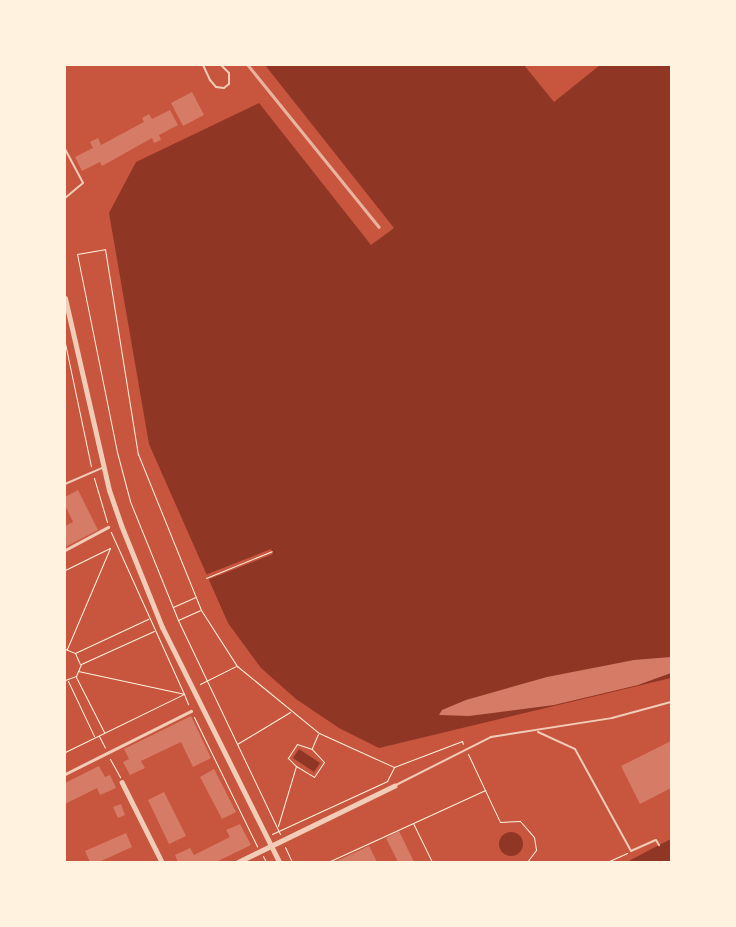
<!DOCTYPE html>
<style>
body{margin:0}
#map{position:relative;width:736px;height:927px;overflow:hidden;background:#c8553d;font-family:"DejaVu Sans",sans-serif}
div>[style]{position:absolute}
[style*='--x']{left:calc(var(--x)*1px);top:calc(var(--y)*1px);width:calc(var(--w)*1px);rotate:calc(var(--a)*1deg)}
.water>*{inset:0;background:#8f3625}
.round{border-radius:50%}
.pier>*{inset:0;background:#c8553d}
.building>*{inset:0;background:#d67c66}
.path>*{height:1px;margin:-0.5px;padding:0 0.5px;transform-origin:0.5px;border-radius:0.5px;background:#fff3e0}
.service>*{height:2px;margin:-1px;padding:0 1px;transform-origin:1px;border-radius:1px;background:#f1ccb7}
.pedestrian>*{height:3px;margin:-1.5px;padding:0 1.5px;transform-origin:1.5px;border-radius:1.5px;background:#f1ccb7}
.minor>*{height:4.5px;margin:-2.25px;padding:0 2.25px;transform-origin:2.25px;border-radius:2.25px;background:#f1ccb7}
.tertiary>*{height:5px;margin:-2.5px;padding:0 2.5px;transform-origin:2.5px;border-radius:2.5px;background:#f1ccb7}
.rail>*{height:2.5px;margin:-1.25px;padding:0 1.25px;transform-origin:1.25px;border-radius:1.25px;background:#e9b49f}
span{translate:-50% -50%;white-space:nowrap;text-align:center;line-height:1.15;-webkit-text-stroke:4px #fff3e0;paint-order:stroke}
.frame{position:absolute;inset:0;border:66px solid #fff3e0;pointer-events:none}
</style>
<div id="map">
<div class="water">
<i style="clip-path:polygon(265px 65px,524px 65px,554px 102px,600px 65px,671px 65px,671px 678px,379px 748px,339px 728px,296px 699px,261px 668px,228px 623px,149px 444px,109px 213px,136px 162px,259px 103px,371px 245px,394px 228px)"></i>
<i style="clip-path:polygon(299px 749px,320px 763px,314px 772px,293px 758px)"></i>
<i class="round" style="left:499px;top:832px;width:24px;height:24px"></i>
<i style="clip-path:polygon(671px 839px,671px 862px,627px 862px,659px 845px)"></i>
</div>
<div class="pier">
<i style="clip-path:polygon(271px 549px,273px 554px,207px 580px,205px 575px)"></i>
</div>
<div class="building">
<i style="clip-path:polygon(192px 92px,204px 115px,183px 126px,171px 103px)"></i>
<i style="clip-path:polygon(170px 110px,178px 125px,159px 135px,161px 140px,154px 143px,152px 138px,102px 166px,100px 162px,82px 171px,75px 157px,93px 148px,90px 142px,98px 138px,101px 145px,144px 122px,142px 118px,149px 114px,152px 119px)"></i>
<i style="clip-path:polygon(78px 490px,98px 530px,65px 547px,65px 526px,73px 522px,65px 505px,65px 497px)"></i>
<i style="clip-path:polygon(671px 657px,671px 673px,638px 685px,554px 705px,469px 716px,439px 715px,442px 710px,466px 700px,547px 677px,634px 660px)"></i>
<i style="clip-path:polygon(191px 716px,211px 758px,193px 767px,181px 742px,141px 761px,145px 768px,130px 775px,123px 762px,129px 759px,124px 749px)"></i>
<i style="clip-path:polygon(671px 741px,671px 788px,640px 804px,621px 766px)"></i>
<i style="clip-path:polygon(99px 766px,105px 777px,110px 775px,116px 788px,100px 795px,97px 788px,65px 804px,65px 783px)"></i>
<i style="clip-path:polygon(214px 769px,236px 812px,222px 819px,200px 777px)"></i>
<i style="clip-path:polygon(164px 792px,186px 836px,169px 844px,148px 800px)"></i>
<i style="clip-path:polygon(121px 804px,125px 815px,118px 818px,113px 807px)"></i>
<i style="clip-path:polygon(240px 824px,251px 845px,216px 862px,178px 862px,175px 855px,190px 848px,194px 855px,230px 837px,226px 830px)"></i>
<i style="clip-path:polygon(399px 831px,414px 862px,398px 862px,386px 838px)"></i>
<i style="clip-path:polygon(126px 833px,132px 847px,99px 862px,90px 862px,85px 851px)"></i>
<i style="clip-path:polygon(369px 846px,377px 862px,335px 862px)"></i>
</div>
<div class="path">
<i style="--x:65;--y:343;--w:126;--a:78.1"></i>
<i style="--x:94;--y:478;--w:46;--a:73.5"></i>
<i style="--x:65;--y:570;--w:50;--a:-26.1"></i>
<i style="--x:110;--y:548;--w:110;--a:113.1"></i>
<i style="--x:206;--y:578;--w:71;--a:-22.2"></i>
<i style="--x:173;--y:607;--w:24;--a:-24"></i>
<i style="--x:178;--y:620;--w:24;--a:-24"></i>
<i style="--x:65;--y:649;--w:11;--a:22"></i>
<i style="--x:75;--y:653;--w:12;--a:66"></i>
<i style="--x:75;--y:653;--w:81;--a:-25"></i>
<i style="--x:78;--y:671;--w:108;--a:12.2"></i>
<i style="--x:184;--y:694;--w:11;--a:68"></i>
<i style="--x:76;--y:677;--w:62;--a:63"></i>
<i style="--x:65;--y:680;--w:12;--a:-20"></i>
<i style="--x:76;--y:676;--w:13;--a:-67"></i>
<i style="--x:81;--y:664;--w:80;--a:-24.3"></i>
<i style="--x:68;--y:681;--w:61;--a:64.7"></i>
<i style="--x:200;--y:684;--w:40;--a:-26.6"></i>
<i style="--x:194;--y:717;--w:144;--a:64"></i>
<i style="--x:99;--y:736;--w:13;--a:63"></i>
<i style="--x:237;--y:744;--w:62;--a:-31.1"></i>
<i style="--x:312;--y:748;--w:15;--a:-67"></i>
<i style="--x:65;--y:752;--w:132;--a:-26"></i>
<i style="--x:184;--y:694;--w:178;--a:-114.3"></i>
<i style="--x:468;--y:754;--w:75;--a:64.8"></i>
<i style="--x:500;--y:822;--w:20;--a:-3"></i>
<i style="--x:520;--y:821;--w:21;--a:49"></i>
<i style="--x:534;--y:837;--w:13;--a:81"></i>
<i style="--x:536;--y:850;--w:15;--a:127"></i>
<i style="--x:110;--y:759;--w:21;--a:61"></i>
<i style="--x:413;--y:823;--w:43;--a:64"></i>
<i style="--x:278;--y:826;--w:63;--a:-73.3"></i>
<i style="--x:296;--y:766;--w:21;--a:31"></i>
<i style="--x:314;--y:777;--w:18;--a:-56"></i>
<i style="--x:324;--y:762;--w:18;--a:-133"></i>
<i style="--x:312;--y:749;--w:16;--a:-162"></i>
<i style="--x:297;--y:744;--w:17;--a:123"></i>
<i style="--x:288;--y:758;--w:11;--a:45"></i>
<i style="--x:272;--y:834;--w:127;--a:-24.7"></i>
<i style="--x:387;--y:781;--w:16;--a:-63"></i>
<i style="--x:280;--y:834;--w:237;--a:-115.5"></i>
<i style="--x:178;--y:620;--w:128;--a:-112"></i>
<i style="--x:130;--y:501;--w:51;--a:-104.9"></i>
<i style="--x:117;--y:452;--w:202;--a:-101.4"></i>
<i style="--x:77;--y:254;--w:28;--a:-10"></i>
<i style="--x:105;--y:249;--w:208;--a:80.9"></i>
<i style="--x:138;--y:454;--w:168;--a:68"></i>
<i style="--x:201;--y:610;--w:67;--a:57.3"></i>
<i style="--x:237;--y:666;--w:106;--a:39.3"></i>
<i style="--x:319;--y:733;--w:82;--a:24.4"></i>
<i style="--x:394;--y:767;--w:73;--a:-20.9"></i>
<i style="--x:462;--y:741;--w:3;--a:72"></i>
<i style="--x:285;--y:847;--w:17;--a:65"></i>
<i style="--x:263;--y:856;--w:7;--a:63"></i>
<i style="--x:328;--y:862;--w:173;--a:-24.6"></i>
<i style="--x:607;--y:862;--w:22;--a:-24"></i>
</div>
<div class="service">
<i style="--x:203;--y:65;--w:17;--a:65"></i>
<i style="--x:210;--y:80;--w:9;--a:49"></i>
<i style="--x:216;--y:87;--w:8;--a:7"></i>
<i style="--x:224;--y:88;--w:6;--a:-39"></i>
<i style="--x:229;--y:84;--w:11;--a:-90"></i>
<i style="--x:229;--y:73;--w:11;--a:-135"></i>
<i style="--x:65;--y:149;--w:38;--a:62"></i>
<i style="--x:83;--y:183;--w:23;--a:140"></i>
<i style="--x:65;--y:484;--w:40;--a:-23.4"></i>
<i style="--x:538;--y:732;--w:41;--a:24.7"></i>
<i style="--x:575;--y:749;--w:116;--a:61.2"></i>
<i style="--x:631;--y:851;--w:27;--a:-24"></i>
<i style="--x:656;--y:840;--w:6;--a:59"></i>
<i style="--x:394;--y:786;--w:109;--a:-26.8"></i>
<i style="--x:491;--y:737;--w:122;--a:-8.9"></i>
<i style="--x:612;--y:718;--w:61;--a:-15.2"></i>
</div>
<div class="pedestrian">
<i style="--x:65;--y:550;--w:49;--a:-28.1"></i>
<i style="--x:65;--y:774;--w:141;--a:-26.6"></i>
</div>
<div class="minor">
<i style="--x:122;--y:782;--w:89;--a:63.4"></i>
<i style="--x:238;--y:862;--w:174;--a:-26"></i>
</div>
<div class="tertiary">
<i style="--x:65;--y:298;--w:197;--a:77.1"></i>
<i style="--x:109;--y:490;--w:37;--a:71"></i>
<i style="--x:121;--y:525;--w:110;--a:68.1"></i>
<i style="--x:162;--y:627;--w:263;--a:63.5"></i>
</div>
<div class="rail">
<i style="--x:248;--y:65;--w:208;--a:51"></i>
</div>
<div class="frame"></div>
</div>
